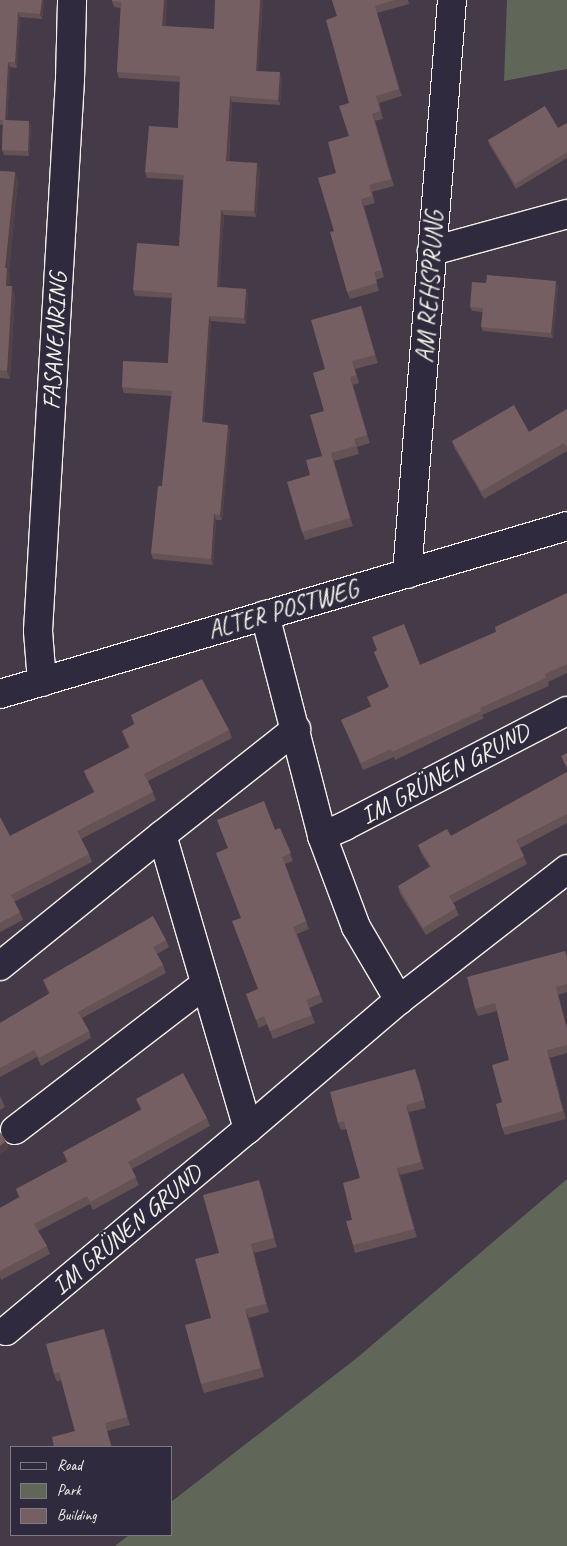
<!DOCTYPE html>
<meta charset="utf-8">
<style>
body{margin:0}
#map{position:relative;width:567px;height:1546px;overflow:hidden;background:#443a48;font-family:Caveat,sans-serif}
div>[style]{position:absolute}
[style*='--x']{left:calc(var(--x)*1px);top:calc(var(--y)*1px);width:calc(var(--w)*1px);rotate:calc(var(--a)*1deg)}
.green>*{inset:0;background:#606658}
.roads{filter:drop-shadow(1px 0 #f4f1e8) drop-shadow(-1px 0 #f4f1e8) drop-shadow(0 1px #f4f1e8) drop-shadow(0 -1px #f4f1e8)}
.street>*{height:28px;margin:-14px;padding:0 14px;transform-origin:14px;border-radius:14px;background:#2f2a3d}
.wall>*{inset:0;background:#655254}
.shaded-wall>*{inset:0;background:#524245}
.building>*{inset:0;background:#755f62}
span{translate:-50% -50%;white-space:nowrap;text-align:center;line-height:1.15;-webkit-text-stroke:5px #2f2a3d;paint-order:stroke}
.street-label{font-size:25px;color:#f4f1e8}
.legend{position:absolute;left:10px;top:1446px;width:162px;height:90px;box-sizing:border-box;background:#2f2a3d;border:1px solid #7e7a81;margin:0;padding:6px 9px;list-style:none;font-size:15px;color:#f4f1e8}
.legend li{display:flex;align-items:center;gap:10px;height:25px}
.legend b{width:25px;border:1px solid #7e7a81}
</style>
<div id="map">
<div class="green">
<i style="clip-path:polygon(507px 0,567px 0,567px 69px,504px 81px)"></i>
<i style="clip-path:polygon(567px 1179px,567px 1546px,115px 1546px,129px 1535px,171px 1535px,171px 1502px,358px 1357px)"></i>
</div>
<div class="roads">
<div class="street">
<i style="--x:432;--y:251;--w:140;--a:-15.3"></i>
<i style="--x:407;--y:574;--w:576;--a:-85.52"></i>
<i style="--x:265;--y:615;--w:228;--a:75.5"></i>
<i style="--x:322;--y:836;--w:97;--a:69.5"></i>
<i style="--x:356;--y:927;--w:85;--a:59.5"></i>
<i style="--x:42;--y:682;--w:51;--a:-94.5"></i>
<i style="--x:38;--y:631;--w:553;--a:-86.68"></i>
<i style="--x:70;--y:79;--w:79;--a:-88.5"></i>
<i style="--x:0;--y:694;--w:591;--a:-16.5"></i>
<i style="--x:322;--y:836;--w:25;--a:-23"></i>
<i style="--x:345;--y:826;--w:250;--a:-27.4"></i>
<i style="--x:0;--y:966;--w:208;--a:-39"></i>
<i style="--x:248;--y:1129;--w:306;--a:-106.3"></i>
<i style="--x:162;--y:835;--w:171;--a:-38.3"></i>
<i style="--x:15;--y:1130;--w:240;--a:-37.5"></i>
<i style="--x:6;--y:1331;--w:315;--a:-39.9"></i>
<i style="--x:248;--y:1129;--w:199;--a:-40.5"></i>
<i style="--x:399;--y:1000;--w:213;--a:-37.9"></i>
</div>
</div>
<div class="wall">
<i style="clip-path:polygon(0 0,44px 0,42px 19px,20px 17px,17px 68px,10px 67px,7px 120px,31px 126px,29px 156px,4px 155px,2px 150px,3px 125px,0 125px)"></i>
<i style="clip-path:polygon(167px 0,165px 26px,214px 29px,263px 0,258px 71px,282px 78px,280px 105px,232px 102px,229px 161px,260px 168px,256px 217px,224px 215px,219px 287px,246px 289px,248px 295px,246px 324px,211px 321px,204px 422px,230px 430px,222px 520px,216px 520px,213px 565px,153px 559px,151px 553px,162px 486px,171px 396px,124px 393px,122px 387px,168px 363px,172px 298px,135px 296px,133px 290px,179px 246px,183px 180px,147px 178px,145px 172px,178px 128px,180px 82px,119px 78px,117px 72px,121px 8px,114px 7px,112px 1px)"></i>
<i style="clip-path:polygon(332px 0,408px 0,409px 4px,377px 13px,402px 96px,379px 103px,383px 119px,375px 121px,394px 186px,372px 192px,375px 203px,364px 206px,384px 277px,376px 280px,379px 291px,350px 299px,347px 292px,334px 231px,336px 173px,349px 136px,349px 103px,337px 16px)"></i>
<i style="clip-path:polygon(567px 123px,567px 158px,516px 189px,489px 144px,488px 140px,558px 128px)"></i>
<i style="clip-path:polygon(0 171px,15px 172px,18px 180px,9px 272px,10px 276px,9px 286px,15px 295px,10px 379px,0 378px)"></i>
<i style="clip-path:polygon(486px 283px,558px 286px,553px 338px,483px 331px,481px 327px,483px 312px,472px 311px,470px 307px)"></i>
<i style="clip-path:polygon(361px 306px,378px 363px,355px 369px,359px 383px,353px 385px,370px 443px,357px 447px,359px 454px,334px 461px,353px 526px,305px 540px,302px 532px,310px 475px,322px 456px,325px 369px)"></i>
<i style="clip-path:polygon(567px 409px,567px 451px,484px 499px,455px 449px,452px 441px,529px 432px)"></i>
<i style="clip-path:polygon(567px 593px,567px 673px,548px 682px,549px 686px,482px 715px,484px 718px,395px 760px,394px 757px,363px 770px,341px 720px,371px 707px,367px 697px,389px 687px,374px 652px,420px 665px,496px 632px)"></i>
<i style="clip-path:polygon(131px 715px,229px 730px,232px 738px,148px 781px,156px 800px,81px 839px,89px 854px,92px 862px,14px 902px,20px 912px,23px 920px,0 932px,0 817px,10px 836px,94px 792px,87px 779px,84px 771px,129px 748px,122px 731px,134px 724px)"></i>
<i style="clip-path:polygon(567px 772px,567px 823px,520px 848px,527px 864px,453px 903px,459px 915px,426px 935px,400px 894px,398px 886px,430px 867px,421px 853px,418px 845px,451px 836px)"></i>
<i style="clip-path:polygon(220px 828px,275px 830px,280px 828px,293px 861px,285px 864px,309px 929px,297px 934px,323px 1002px,309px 1008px,315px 1023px,273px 1039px,267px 1024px,259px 1028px,246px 994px,258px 989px,241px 918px,228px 848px)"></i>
<i style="clip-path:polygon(166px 940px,169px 947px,157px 954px,163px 965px,166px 973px,82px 1018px,89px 1031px,91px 1038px,41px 1066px,37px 1057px,0 1077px,0 1023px,49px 994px,43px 980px)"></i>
<i style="clip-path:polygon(565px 951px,567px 956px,567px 992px,558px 995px,567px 1027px,567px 1053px,550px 1058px,566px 1119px,505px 1135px,502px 1128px,502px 1102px,509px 1060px,497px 1011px,478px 1016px,475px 1009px)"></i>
<i style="clip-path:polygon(418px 1077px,426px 1108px,409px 1112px,424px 1169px,400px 1175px,417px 1237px,355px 1253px,353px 1245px,352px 1220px,360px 1178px,347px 1129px,341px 1130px,338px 1123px)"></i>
<i style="clip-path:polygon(0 1096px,5px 1107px,0 1110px)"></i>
<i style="clip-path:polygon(136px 1099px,207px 1118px,210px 1126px,132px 1169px,139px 1185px,93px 1210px,90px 1204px,38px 1231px,47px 1246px,50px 1254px,1px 1280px,0 1277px,0 1208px,19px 1197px,16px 1189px,67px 1162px,63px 1152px,141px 1110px)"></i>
<i style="clip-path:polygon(262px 1189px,277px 1247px,254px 1253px,269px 1312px,249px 1318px,264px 1377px,204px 1393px,201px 1384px,211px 1318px,219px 1253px)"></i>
<i style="clip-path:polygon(107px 1337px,130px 1425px,107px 1431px,112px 1447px,54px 1447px,75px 1431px,61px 1380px,57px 1382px,54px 1374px)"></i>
</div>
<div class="shaded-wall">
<i style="clip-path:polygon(42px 0,44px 0,42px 19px,40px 14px)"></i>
<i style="clip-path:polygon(164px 0,167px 0,164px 31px,162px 26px)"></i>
<i style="clip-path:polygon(260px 0,263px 0,258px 76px,256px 71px)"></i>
<i style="clip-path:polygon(375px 6px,377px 13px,402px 96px,399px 89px)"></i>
<i style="clip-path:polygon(18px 12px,20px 17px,17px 68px,15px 62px)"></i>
<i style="clip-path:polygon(8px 62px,10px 67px,7px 125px,5px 120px)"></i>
<i style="clip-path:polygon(280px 72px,282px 78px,280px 105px,278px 100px)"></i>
<i style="clip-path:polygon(230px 96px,232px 102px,228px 166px,226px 161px)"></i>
<i style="clip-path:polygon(29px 121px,31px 126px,29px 156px,28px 151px)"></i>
<i style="clip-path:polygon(257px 163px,260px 168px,256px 217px,254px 211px)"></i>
<i style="clip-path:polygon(15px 172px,18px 180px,9px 272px,10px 276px,9px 294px,6px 286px,5px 268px)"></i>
<i style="clip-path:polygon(361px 199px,364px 206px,384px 277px,382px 270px)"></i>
<i style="clip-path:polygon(221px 210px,224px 215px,219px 293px,217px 287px)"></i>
<i style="clip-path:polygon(556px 281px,558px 286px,553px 338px,551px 333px)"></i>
<i style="clip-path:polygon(12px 286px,15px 295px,10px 379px,7px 371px)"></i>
<i style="clip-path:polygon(246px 289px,248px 295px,246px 324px,244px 318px)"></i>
<i style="clip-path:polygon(361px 306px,364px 314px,378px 363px,375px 355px)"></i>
<i style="clip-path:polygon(209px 316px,211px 321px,204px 428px,202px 422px)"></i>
<i style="clip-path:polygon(350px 377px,353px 385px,370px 443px,367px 435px)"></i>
<i style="clip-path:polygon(228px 425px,230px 430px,222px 520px,220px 515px)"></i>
<i style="clip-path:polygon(331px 453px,334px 461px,353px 526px,350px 518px)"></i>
<i style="clip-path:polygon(214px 514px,216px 520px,213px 565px,211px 559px)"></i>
<i style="clip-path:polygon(547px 1050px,550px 1058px,566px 1119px,563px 1111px)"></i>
<i style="clip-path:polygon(406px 1105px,409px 1112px,424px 1169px,421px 1162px)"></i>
<i style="clip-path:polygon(6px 1141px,9px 1148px,0 1155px,0 1146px)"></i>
<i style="clip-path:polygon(397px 1168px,400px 1175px,417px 1237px,414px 1229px)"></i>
<i style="clip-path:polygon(259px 1180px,262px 1189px,277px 1247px,274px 1238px)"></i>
<i style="clip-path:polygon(251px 1244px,254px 1253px,269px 1312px,266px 1304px)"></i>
<i style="clip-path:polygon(245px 1309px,249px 1318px,264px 1377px,261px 1368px)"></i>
<i style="clip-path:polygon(104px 1329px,107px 1337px,130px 1425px,127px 1417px)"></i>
</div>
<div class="building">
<i style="clip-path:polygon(0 0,42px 0,40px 14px,18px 12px,15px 62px,8px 62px,5px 120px,29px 121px,28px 151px,2px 150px,3px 120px,0 120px)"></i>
<i style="clip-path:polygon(112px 0,164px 0,162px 26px,214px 29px,215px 0,260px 0,256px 71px,280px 72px,278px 100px,230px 96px,226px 161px,257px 163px,254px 211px,221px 210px,217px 287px,246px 289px,244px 318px,209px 316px,202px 422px,228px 425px,220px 515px,214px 514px,211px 559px,151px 553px,158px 486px,162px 486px,172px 391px,122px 387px,123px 361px,168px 363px,172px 293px,133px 290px,137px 243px,179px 246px,184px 175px,145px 172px,149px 126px,178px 128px,180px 76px,117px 72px,121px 2px,112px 1px)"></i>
<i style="clip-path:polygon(332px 0,394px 0,375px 6px,399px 89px,376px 96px,380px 111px,372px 114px,391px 179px,369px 185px,372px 196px,361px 199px,382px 270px,374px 272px,377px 283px,347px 292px,330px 232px,334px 231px,318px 178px,336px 173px,328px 142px,349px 136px,339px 106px,349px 103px,326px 20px,337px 16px)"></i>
<i style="clip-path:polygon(545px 106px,558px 128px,567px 123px,567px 152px,515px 184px,488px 140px)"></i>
<i style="clip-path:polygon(0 171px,15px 172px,5px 268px,7px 268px,6px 286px,12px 286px,7px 371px,0 370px)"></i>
<i style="clip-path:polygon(487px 275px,556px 281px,551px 333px,481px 327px,483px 308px,470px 307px,472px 282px,486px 283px)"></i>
<i style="clip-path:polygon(361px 306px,375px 355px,352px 361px,356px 375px,350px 377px,367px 435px,354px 439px,356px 446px,331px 453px,350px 518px,302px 532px,287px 482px,310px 475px,306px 460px,322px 456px,310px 415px,324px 411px,313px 373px,325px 369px,311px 320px)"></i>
<i style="clip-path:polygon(514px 405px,529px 432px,567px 409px,567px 448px,564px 443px,481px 491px,452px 441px)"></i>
<i style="clip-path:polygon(567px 593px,567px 664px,545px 674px,546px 678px,480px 708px,481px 711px,392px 752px,391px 749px,361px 763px,341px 720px,372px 706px,367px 697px,389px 687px,374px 652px,377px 650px,372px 637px,404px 624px,420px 665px,496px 632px,495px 627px)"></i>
<i style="clip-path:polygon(202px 679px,229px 730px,144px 774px,153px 792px,77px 831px,89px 854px,11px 895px,20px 912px,0 923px,0 817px,10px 836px,95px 792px,84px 771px,130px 747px,122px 731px,135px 724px,131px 715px)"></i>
<i style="clip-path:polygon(567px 753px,567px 768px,561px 756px)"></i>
<i style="clip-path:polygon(567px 772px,567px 814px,516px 840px,524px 856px,449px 896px,456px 908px,423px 928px,398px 886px,431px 866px,418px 845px,447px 829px,451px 836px)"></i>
<i style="clip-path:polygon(264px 801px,275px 830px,280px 828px,291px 853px,282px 857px,306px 921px,293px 927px,320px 994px,306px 1000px,312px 1015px,270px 1031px,264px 1016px,256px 1020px,246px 994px,258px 989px,232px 921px,241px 918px,216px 853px,228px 848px,217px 820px)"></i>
<i style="clip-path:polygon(153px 916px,166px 940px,153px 947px,163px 965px,78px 1012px,89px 1031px,39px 1058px,34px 1050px,0 1068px,0 1023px,50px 993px,43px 980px)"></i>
<i style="clip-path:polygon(565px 951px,567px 958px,567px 984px,556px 987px,567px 1030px,567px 1045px,547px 1050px,563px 1111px,502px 1128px,496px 1104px,502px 1102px,492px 1065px,509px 1060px,495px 1003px,475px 1009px,467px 977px)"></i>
<i style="clip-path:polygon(415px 1069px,424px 1100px,406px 1105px,421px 1162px,397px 1168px,414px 1229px,353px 1245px,346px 1221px,352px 1220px,343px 1183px,360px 1178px,344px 1121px,338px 1123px,330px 1092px)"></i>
<i style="clip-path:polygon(183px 1073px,207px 1118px,128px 1162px,136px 1177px,90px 1202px,87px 1196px,34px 1224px,47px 1246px,0 1271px,0 1208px,20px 1197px,16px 1189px,68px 1161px,63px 1152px,142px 1109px,136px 1099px)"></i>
<i style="clip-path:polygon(0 1132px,6px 1141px,0 1146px)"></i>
<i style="clip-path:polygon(259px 1180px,274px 1238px,251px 1244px,266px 1304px,245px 1309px,261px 1368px,201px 1384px,185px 1325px,211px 1318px,195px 1259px,219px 1253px,203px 1195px)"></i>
<i style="clip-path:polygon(104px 1329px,127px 1417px,105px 1423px,111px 1447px,54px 1447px,52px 1437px,75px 1431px,59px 1372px,54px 1374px,46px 1344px)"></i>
</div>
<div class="street-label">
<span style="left:430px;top:287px;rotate:-86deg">AM REHSPRUNG</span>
<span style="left:55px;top:341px;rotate:-87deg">FASANENRING</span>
<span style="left:283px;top:610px;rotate:-16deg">ALTER POSTWEG</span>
<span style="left:445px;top:774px;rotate:-28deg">IM GRÜNEN GRUND</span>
<span style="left:127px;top:1230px;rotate:-40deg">IM GRÜNEN GRUND</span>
</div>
<ul class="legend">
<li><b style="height:6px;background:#2f2a3d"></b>Road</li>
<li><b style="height:14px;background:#606658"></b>Park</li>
<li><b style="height:14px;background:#755f62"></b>Building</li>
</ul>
</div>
